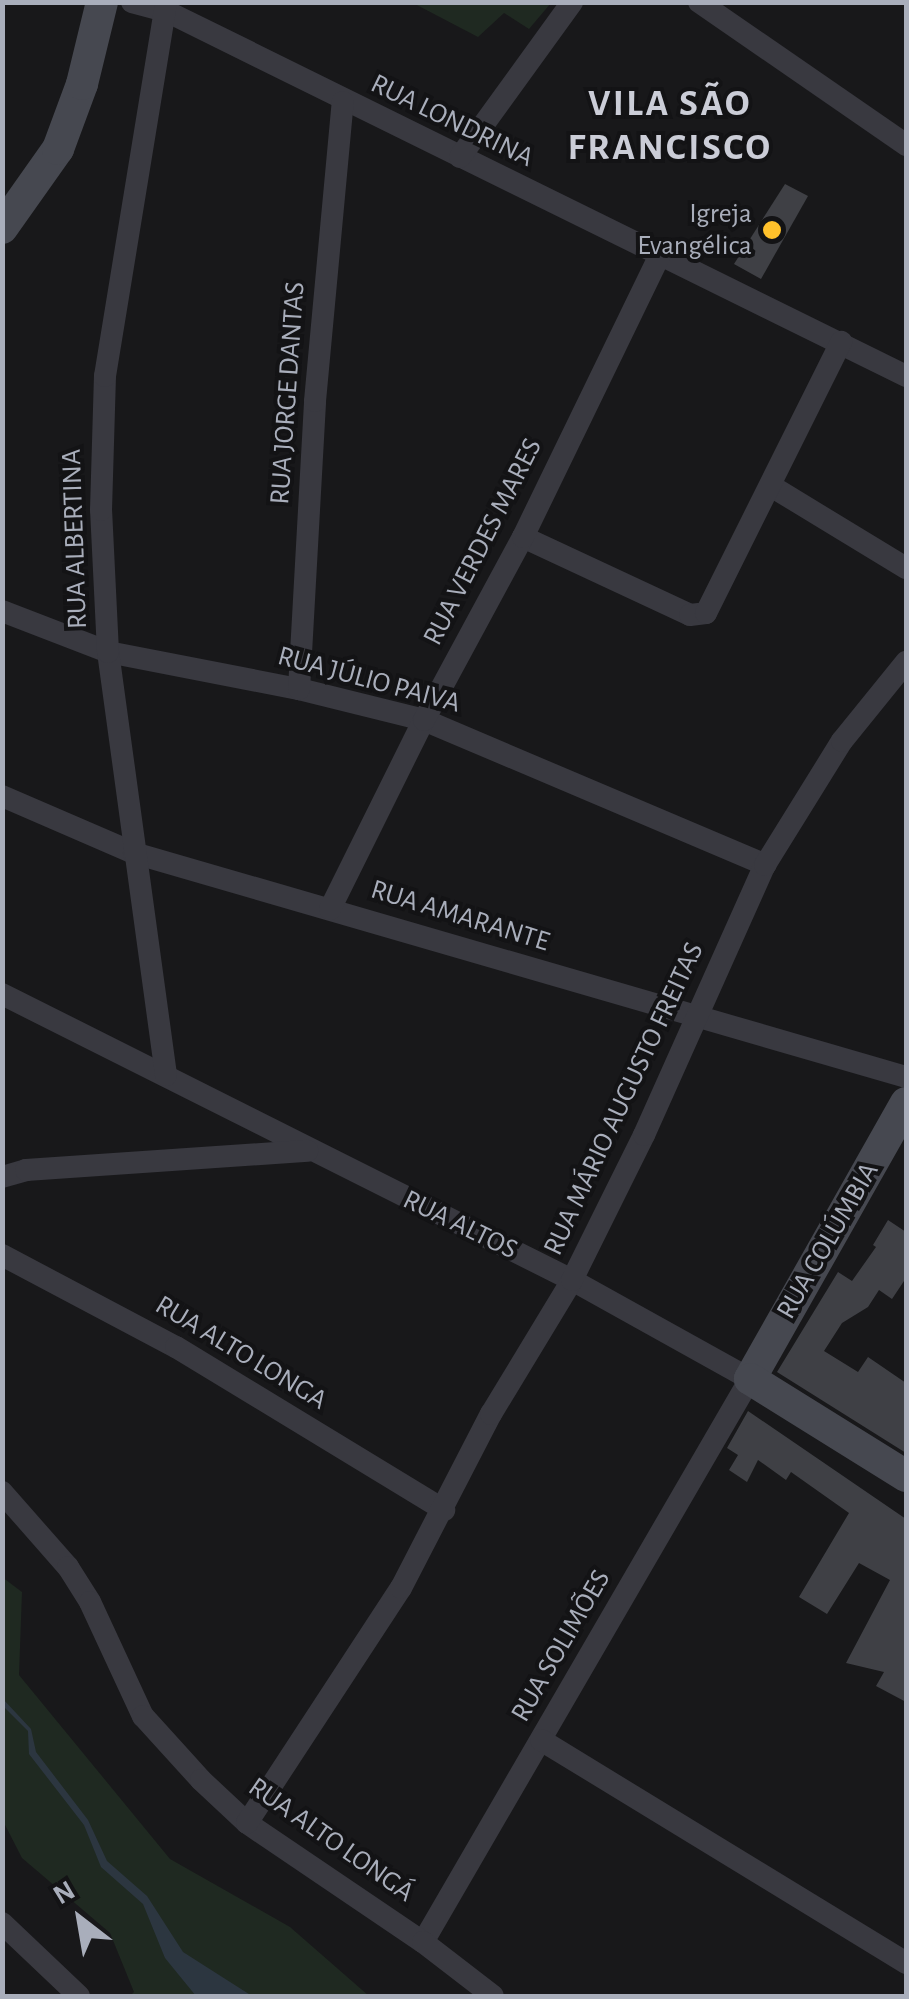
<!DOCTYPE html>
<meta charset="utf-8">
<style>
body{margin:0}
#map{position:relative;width:909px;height:1999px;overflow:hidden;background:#18181a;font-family:"Alegreya Sans",sans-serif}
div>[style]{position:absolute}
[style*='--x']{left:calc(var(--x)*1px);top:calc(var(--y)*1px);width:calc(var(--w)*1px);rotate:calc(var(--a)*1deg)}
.green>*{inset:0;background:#1f2921}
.water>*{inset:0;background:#2c3640}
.building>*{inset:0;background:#3f4045}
.street>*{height:22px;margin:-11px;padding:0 11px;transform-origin:11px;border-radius:11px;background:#393940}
.secondary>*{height:32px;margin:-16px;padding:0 16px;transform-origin:16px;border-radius:16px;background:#464850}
.dots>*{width:28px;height:28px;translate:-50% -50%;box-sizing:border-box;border:5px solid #131315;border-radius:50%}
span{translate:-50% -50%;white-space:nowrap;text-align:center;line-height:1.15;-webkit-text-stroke:8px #131315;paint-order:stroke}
.street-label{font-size:28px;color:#a9aebb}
.poi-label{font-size:28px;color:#a9aebb}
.right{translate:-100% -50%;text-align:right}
.district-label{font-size:38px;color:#cbcdd7;font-weight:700;letter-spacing:2.5px}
.frame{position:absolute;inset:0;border:5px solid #a9aebb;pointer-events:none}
.north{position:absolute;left:30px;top:1869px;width:100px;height:100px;-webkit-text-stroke:8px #131315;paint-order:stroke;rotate:329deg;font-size:28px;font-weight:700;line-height:40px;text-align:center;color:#a9aebb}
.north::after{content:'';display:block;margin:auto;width:35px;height:45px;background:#a9aebb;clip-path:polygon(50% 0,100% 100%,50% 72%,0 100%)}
</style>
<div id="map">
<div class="green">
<i style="clip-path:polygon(413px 3px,551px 2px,551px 3px,529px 29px,504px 13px,478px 37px)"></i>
<i style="clip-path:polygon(2px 1577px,22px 1592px,19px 1675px,170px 1859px,290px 1927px,369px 1996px,130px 1996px,134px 1992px,110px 1933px,22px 1858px,3px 1821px)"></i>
</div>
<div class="water">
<i style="clip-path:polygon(3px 1699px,31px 1729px,36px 1752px,88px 1820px,107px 1861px,147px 1896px,183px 1952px,252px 1996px,196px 1996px,165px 1958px,143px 1904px,101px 1867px,84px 1825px,29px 1754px,28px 1731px,3px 1706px)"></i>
</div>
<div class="building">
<i style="clip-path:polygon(785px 184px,808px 196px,761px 279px,734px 264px)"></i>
<i style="clip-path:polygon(888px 1220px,906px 1232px,906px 1278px,892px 1299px,879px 1290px,868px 1307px,842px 1323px,824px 1351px,858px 1372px,868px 1357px,906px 1383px,906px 1453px,777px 1372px,838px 1272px,852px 1281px,876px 1247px,873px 1245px)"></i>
<i style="clip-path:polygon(748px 1411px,906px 1519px,906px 1702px,876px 1686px,884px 1672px,846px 1663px,890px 1580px,859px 1563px,827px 1614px,799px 1597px,849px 1513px,791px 1472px,786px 1480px,758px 1460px,747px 1482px,729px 1470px,738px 1455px,727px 1448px)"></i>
</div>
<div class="street">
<i style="--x:132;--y:2;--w:35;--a:15"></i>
<i style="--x:166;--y:11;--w:825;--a:26.25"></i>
<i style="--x:699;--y:2;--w:252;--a:34.6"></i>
<i style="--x:460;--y:157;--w:191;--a:-54.1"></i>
<i style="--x:771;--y:486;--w:158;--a:31.3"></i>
<i style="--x:523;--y:537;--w:184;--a:25"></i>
<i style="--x:690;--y:615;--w:16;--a:-7"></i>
<i style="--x:706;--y:613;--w:303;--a:-63.5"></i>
<i style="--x:2;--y:611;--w:114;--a:21.1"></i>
<i style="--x:108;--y:652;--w:195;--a:11"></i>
<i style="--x:299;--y:689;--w:129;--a:13.9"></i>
<i style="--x:424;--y:720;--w:371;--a:23"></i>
<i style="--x:299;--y:689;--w:288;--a:-86.8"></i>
<i style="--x:315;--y:401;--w:300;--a:-84.7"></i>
<i style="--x:2;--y:796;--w:144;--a:23.4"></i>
<i style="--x:134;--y:853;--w:804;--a:16.18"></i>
<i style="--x:330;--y:909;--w:211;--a:-63.6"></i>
<i style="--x:424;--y:720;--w:208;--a:-61.6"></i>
<i style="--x:523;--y:537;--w:314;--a:-64.1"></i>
<i style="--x:2;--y:994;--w:638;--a:26.65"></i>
<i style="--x:572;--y:1280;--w:204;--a:29.1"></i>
<i style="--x:750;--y:1379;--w:651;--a:120.15"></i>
<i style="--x:166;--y:1075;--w:427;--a:-97.8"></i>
<i style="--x:108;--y:652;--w:142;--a:-92.8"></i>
<i style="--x:101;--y:510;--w:134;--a:-88.3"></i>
<i style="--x:105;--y:376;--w:379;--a:-80.7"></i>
<i style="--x:2;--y:1177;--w:25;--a:-16"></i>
<i style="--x:26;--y:1170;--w:282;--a:-3.9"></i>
<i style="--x:2;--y:1255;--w:197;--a:27.9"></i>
<i style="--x:176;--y:1347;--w:314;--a:31.3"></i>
<i style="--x:2;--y:1492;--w:100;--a:48.7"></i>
<i style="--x:68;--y:1567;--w:41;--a:57.8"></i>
<i style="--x:90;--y:1602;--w:126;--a:65.1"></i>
<i style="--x:143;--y:1716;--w:86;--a:47.8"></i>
<i style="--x:201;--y:1780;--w:63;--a:43.1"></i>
<i style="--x:247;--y:1823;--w:212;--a:34.1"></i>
<i style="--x:423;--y:1942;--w:88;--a:37.6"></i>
<i style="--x:541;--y:1740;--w:428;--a:31.4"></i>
<i style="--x:247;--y:1823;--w:281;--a:-56.8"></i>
<i style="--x:401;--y:1588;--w:196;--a:-62.7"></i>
<i style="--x:491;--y:1414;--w:157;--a:-58.8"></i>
<i style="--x:572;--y:1280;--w:162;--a:-63.6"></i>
<i style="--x:644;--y:1135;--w:296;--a:-65.9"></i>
<i style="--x:765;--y:865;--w:146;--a:-58.2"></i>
<i style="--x:842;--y:741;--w:102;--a:-51"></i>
<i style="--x:2;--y:1923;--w:106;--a:43.5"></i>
</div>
<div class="secondary">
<i style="--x:2;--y:228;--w:97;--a:-54.7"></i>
<i style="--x:58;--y:149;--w:69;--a:-69.7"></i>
<i style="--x:82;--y:84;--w:84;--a:-76.3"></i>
<i style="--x:906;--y:1103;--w:317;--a:119.5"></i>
<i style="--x:750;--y:1379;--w:184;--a:31.9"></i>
</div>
<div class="dots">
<i style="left:772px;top:230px;background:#ffc12b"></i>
</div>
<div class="street-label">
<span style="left:452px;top:121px;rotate:26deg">RUA LONDRINA</span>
<span style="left:288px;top:393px;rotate:-86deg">RUA JORGE DANTAS</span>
<span style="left:75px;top:539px;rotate:-92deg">RUA ALBERTINA</span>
<span style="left:483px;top:542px;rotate:-63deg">RUA VERDES MARES</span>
<span style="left:369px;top:680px;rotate:15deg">RUA JÚLIO PAIVA</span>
<span style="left:460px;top:916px;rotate:17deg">RUA AMARANTE</span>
<span style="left:624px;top:1099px;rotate:-65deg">RUA MÁRIO AUGUSTO FREITAS</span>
<span style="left:460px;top:1225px;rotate:26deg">RUA ALTOS</span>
<span style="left:828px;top:1241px;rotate:-60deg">RUA COLÚMBIA</span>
<span style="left:241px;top:1353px;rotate:31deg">RUA ALTO LONGA</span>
<span style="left:561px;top:1646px;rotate:-60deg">RUA SOLIMÕES</span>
<span style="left:331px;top:1840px;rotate:35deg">RUA ALTO LONGÁ</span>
</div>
<div class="poi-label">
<span class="right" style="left:752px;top:230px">Igreja<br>Evangélica</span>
</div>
<div class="district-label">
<span style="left:670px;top:127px">VILA SÃO<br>FRANCISCO</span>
</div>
<div class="frame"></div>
<div class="north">N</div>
</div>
